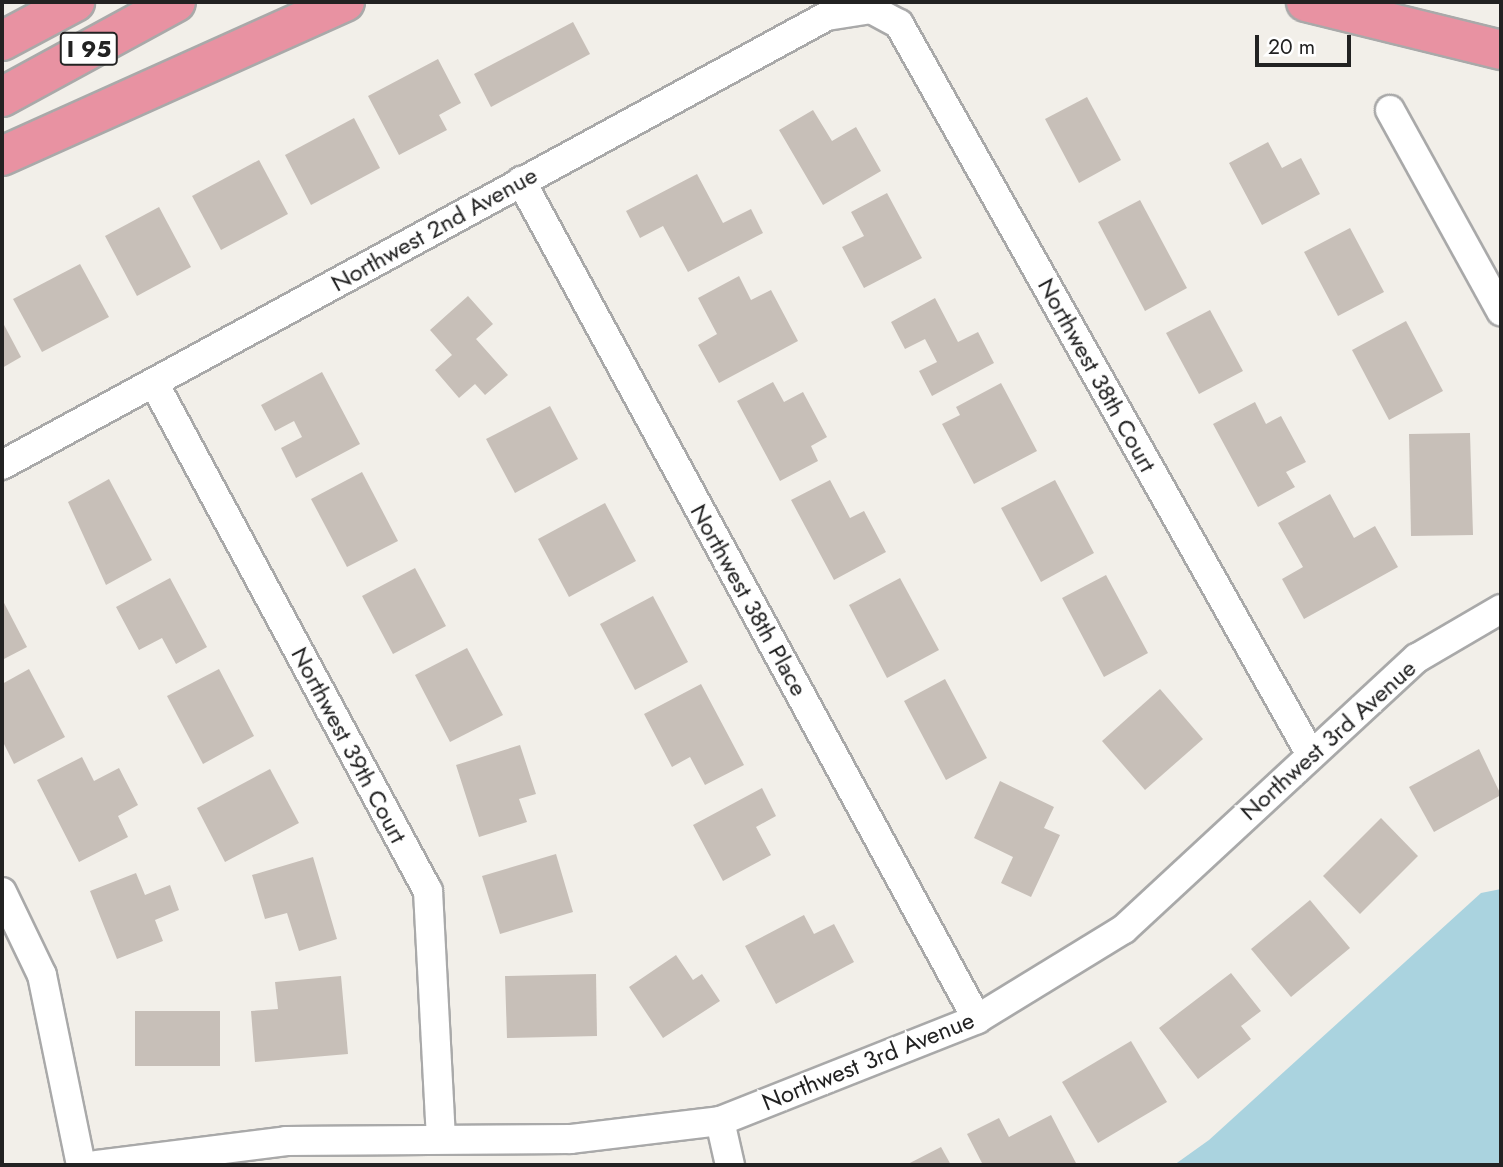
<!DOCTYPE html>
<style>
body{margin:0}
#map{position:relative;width:1503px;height:1167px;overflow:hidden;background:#f2efe9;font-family:Jost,sans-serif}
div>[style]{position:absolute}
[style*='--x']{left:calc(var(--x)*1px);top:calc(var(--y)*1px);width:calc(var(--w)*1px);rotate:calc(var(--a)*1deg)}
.water>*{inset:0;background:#aad3df}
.building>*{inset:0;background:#c7bfb8}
.roads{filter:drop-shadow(2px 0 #a9a9a9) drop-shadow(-2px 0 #a9a9a9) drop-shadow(0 2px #a9a9a9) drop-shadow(0 -2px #a9a9a9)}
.minor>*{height:28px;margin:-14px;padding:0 14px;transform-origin:14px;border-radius:14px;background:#fff}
.motorway>*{height:38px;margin:-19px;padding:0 19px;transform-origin:19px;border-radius:19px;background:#e892a2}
span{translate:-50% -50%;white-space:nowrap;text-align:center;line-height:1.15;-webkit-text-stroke:5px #fff;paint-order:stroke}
.shield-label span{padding:2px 5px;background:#fff;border:2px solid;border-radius:5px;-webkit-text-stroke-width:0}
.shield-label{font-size:23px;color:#222;font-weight:700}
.street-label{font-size:24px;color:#222}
.frame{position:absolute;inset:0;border:4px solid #222;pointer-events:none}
.scale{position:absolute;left:1255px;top:35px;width:96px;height:32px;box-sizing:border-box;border:4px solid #222;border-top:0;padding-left:9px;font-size:21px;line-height:24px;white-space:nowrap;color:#222;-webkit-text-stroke:5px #fff;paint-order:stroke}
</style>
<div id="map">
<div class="water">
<i style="clip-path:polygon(1501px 889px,1501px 1165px,1174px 1165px,1209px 1140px,1481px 893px)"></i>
</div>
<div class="building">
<i style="clip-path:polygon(573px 22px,590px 54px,491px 107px,474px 74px)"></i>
<i style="clip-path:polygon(438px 59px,461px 103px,439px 115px,447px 130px,399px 155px,368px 96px)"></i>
<i style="clip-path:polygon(1087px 97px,1121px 160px,1079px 183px,1045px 119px)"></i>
<i style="clip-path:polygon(813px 110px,832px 141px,856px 127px,881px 171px,823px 205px,779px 130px)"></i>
<i style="clip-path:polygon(354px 118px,380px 168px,311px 205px,285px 155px)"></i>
<i style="clip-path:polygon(1268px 142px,1282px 168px,1301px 158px,1320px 194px,1262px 225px,1229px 163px)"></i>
<i style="clip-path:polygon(259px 160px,288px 214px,221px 250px,192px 196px)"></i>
<i style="clip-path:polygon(697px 174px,723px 223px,751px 209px,763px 233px,688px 272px,663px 226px,640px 238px,626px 211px)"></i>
<i style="clip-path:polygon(887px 193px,922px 258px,864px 288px,842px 247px,864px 236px,851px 212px)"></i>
<i style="clip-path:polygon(1140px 200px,1187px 288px,1145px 311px,1098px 222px)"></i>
<i style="clip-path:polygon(159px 207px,191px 267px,137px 296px,105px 236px)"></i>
<i style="clip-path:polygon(1350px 228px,1384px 292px,1338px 316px,1304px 252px)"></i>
<i style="clip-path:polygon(80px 264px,109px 317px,42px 352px,13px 299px)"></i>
<i style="clip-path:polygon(739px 276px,751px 300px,771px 290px,798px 341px,719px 383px,698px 345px,717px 334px,698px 298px)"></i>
<i style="clip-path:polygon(468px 296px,493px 324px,476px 339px,508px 375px,485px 395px,475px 384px,459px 398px,435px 370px,452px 355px,430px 330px)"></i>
<i style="clip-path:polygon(935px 298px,958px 342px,978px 332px,994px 363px,932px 396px,919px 371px,937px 362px,925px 339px,905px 349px,891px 322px)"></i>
<i style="clip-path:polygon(1210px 310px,1243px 371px,1199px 394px,1166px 333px)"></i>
<i style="clip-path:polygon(2px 321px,21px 357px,2px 368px)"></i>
<i style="clip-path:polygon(1406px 321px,1443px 391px,1389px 420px,1352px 350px)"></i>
<i style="clip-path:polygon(322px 372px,360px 444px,296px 478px,281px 448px,302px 437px,294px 421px,275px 431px,261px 405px)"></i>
<i style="clip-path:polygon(773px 382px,784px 402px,803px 392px,827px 437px,811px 446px,818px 461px,780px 481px,737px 401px)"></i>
<i style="clip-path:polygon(1001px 383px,1037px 451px,974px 484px,942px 424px,960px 415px,956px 407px)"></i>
<i style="clip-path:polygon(1255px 402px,1266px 424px,1281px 416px,1306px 462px,1286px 472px,1295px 487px,1258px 507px,1213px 424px)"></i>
<i style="clip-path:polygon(550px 406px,578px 459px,515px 493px,486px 439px)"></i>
<i style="clip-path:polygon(1470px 433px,1473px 535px,1411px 536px,1409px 434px)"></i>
<i style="clip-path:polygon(362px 472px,398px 541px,347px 567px,311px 499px)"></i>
<i style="clip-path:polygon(109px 479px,152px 560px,106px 585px,68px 502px)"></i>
<i style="clip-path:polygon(830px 480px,850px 518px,864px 511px,886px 552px,834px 580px,791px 500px)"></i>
<i style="clip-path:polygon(1055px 480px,1094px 553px,1041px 582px,1001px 508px)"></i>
<i style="clip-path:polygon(1330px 494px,1354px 538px,1375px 526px,1398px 567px,1304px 619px,1282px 579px,1303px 567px,1278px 523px)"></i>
<i style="clip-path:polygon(605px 503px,636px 561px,569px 597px,538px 539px)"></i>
<i style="clip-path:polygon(415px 568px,446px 626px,393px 654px,362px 596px)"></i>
<i style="clip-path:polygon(1106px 575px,1148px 653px,1104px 677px,1062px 598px)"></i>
<i style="clip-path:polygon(170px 578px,207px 647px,176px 664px,162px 638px,139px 650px,116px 607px)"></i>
<i style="clip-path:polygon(900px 578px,939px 650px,887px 678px,849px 605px)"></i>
<i style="clip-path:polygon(653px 596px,688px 662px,635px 690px,600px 624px)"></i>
<i style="clip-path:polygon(2px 599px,27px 647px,2px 660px)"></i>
<i style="clip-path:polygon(467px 648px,503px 715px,450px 742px,415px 675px)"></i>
<i style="clip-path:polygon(29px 669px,65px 737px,14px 764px,2px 740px,2px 684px)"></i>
<i style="clip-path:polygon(219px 669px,254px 736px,203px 764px,167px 696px)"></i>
<i style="clip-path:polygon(945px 679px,987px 758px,946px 780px,904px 701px)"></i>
<i style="clip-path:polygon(701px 684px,744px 765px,705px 785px,690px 757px,672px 767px,644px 714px)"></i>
<i style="clip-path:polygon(1160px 689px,1203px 739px,1145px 790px,1102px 741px)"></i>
<i style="clip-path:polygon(520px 745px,536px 794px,519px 799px,527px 822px,479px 837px,456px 765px)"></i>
<i style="clip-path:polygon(1479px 749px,1501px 795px,1434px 832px,1409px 787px)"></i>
<i style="clip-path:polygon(82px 757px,94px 781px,119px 768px,138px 805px,118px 816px,128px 837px,79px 862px,37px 780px)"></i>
<i style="clip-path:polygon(270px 769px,299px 823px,225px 862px,197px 808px)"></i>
<i style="clip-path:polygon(1000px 781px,1054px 807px,1044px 828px,1060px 835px,1031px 897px,1001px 883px,1013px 857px,974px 838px)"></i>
<i style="clip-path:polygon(762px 788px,776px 816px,756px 827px,771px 855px,723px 881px,693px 825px)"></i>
<i style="clip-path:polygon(1381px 818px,1418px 856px,1360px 914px,1323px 876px)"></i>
<i style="clip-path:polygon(556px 854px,573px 912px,500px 934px,482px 876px)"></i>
<i style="clip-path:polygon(313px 857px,337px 939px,299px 951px,287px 913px,265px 919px,252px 875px)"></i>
<i style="clip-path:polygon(136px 873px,145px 895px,170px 885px,179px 910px,155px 920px,163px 941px,117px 959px,90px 891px)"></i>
<i style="clip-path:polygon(1310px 900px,1350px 948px,1291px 997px,1251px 949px)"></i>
<i style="clip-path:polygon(804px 915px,814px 934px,834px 924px,854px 962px,776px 1004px,745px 946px)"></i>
<i style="clip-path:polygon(676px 955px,693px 980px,702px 974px,720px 1001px,663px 1038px,629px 987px)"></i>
<i style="clip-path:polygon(1231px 973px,1261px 1011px,1241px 1026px,1251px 1039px,1198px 1079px,1159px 1028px)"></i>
<i style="clip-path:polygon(596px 974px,597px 1036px,507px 1038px,505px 976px)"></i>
<i style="clip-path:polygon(341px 976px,348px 1054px,255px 1062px,251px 1011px,278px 1009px,275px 982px)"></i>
<i style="clip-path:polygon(135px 1011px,220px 1011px,220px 1066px,135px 1066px)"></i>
<i style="clip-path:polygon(1131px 1041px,1167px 1102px,1098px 1143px,1062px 1082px)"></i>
<i style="clip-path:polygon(1051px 1115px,1077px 1165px,983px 1165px,967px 1134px,999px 1118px,1009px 1137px)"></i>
<i style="clip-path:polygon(941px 1147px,951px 1165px,906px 1165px)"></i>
</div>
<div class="roads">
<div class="minor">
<i style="--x:1390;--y:110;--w:230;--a:61.1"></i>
<i style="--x:521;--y:181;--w:954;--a:61.45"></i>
<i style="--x:154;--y:383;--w:577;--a:61.66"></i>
<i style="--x:428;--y:891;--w:245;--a:87"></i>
<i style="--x:2;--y:465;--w:939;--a:-28.56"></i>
<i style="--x:827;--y:16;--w:45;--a:-9"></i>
<i style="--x:871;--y:9;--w:32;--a:28"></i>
<i style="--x:899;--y:24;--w:839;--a:60.59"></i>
<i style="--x:2;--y:892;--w:92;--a:64.3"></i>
<i style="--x:42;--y:975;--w:194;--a:78.4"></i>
<i style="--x:720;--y:1121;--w:45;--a:77.2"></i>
<i style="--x:97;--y:1165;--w:191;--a:-7.2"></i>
<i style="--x:286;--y:1141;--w:285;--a:-0.4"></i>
<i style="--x:571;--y:1139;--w:150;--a:-6.9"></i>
<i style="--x:720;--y:1121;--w:277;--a:-21.6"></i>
<i style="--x:977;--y:1019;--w:172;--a:-31.5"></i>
<i style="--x:1124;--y:929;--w:399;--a:-42.8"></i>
<i style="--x:1417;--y:658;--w:97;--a:-30.3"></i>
</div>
<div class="motorway">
<i style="--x:1306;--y:2;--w:201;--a:13.8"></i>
<i style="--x:2;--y:41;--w:83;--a:-28.1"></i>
<i style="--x:2;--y:97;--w:198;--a:-28.6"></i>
<i style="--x:2;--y:156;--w:376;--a:-24.2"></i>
</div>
</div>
<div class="shield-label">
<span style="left:89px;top:49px">I 95</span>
</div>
<div class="street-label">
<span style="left:434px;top:229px;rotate:-29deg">Northwest 2nd Avenue</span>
<span style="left:1097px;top:375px;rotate:61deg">Northwest 38th Court</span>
<span style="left:749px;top:600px;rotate:61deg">Northwest 38th Place</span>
<span style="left:1328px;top:740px;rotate:-42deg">Northwest 3rd Avenue</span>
<span style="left:349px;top:745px;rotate:62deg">Northwest 39th Court</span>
<span style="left:868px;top:1061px;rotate:-22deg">Northwest 3rd Avenue</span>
</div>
<div class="frame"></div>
<div class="scale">20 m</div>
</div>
